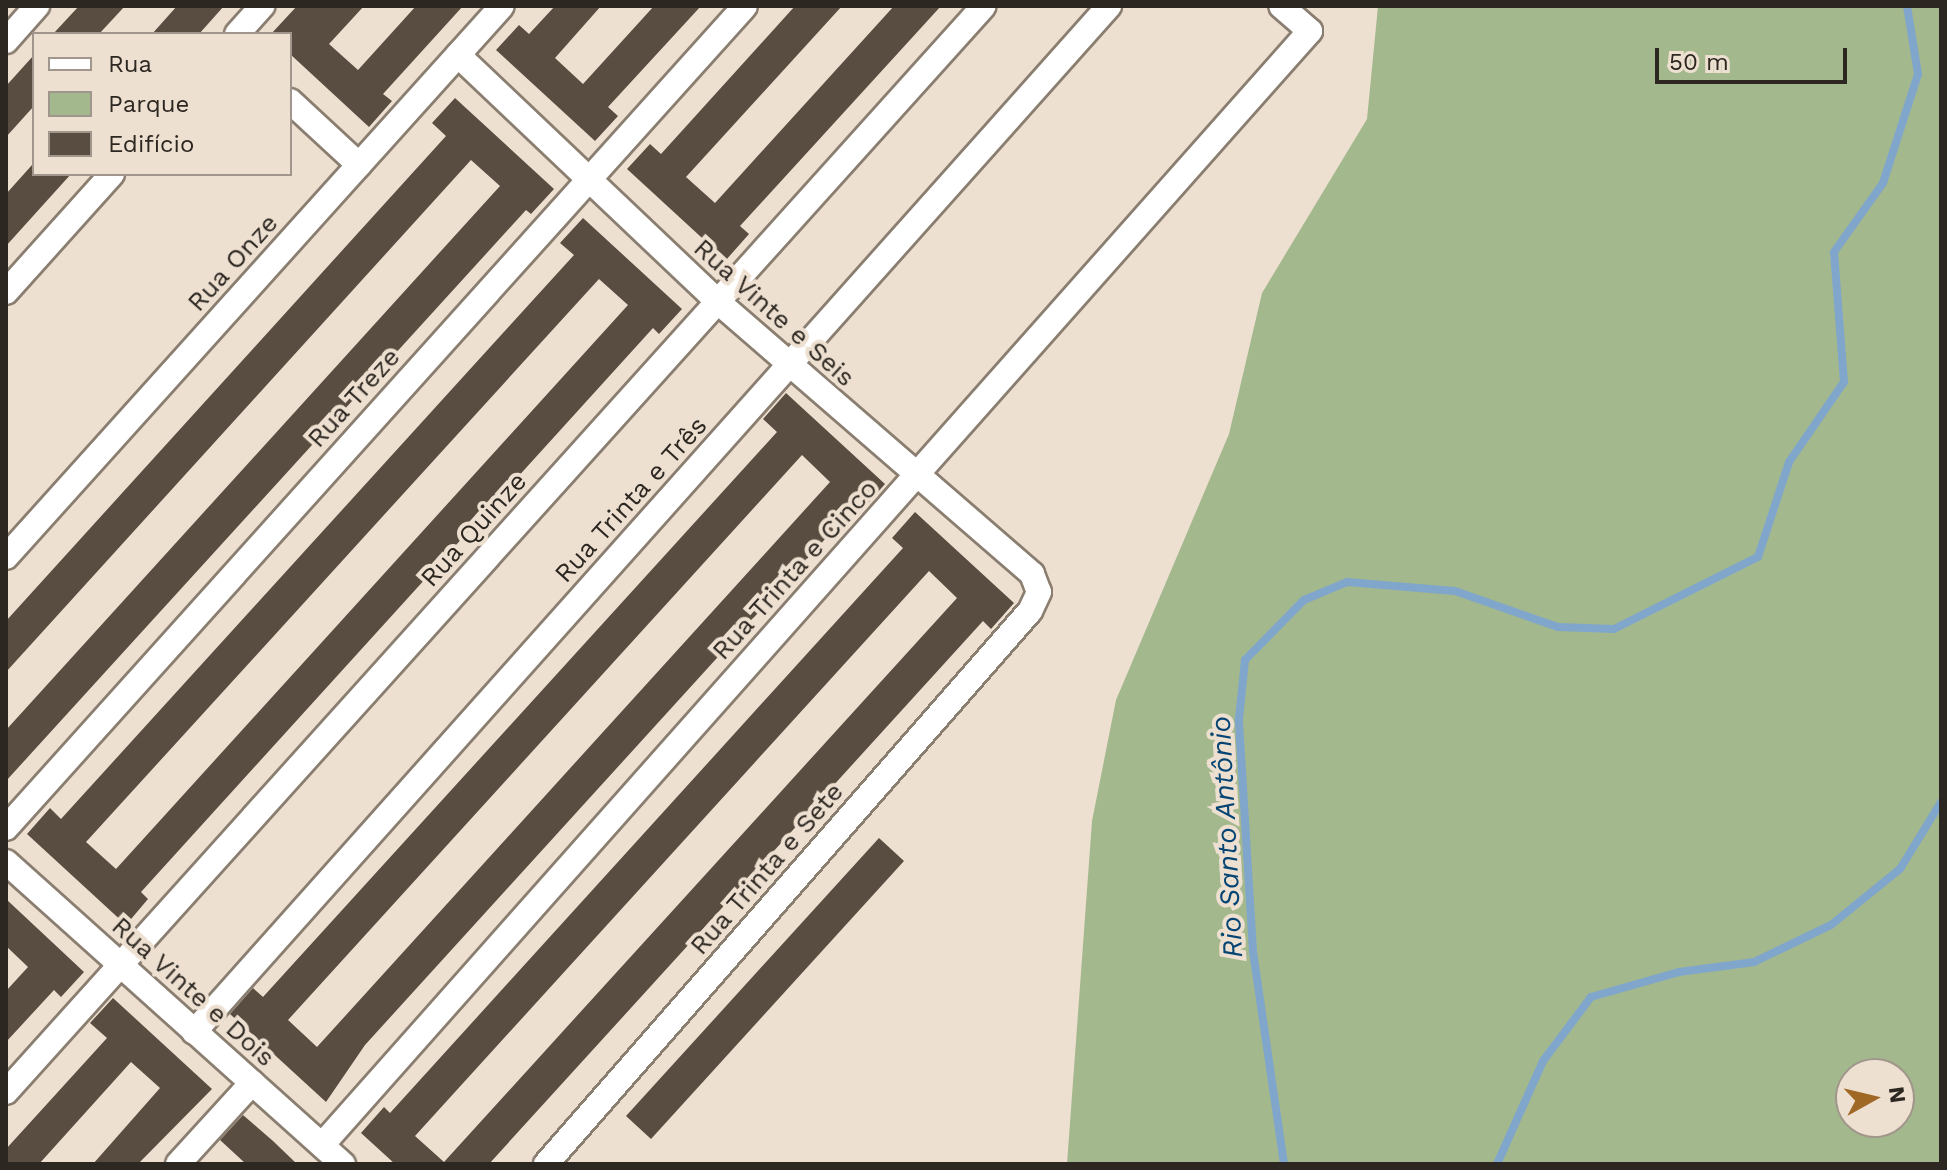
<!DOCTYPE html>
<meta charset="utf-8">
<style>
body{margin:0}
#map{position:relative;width:1947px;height:1170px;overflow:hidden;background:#eee0d1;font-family:"Work Sans",sans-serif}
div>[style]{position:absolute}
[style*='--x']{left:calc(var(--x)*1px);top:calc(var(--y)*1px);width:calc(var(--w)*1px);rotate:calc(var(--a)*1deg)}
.green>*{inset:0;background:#a4b88e}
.stream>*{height:8px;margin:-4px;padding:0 4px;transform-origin:4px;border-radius:4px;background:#80a6cb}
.building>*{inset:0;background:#584d40}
.roads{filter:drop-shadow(2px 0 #8a7e70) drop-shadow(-2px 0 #8a7e70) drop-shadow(0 2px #8a7e70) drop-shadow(0 -2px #8a7e70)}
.street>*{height:24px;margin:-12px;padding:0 12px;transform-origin:12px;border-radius:12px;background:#fff}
span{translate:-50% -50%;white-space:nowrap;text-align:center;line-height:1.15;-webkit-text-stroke:8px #eee0d1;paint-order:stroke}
.street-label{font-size:26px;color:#2c2721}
.water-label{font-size:28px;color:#064573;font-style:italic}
.frame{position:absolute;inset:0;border:8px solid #2c2721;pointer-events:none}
.legend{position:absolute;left:32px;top:32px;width:260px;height:144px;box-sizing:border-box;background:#eee0d1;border:2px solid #a0968b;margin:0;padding:10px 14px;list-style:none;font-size:24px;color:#2c2721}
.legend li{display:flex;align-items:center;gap:16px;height:40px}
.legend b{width:40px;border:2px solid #a0968b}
.north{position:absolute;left:1835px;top:1058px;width:80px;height:80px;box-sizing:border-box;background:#eee0d1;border:2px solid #a0968b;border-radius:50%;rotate:82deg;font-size:22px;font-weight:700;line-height:32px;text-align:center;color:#2c2721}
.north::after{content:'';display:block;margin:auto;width:28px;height:36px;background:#a06825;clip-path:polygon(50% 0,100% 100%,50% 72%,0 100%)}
.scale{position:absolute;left:1655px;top:48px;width:192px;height:36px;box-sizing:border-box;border:4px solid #2c2721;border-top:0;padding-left:10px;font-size:24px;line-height:28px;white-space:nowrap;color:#2c2721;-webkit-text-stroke:6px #eee0d1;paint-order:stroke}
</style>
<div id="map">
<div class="green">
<i style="clip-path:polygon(evenodd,1378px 6px,1941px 6px,1941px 1164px,1067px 1164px,1092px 821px,1116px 700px,1229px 434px,1262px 293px,1367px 119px,1378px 6px,1851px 1074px,1899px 1074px,1899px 1122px,1851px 1122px,1851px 1074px)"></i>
</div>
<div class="stream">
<i style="--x:1284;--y:1164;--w:215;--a:-98.3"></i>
<i style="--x:1253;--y:951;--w:232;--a:-93.5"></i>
<i style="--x:1239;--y:719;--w:59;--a:-84.2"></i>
<i style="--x:1245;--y:660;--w:84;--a:-45.5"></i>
<i style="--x:1304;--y:600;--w:47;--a:-22.7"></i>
<i style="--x:1347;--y:582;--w:108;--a:4.8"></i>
<i style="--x:1455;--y:591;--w:109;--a:19.3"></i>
<i style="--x:1558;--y:627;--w:56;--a:2"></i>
<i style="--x:1614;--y:629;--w:161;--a:-26.6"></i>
<i style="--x:1758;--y:557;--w:100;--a:-71.9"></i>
<i style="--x:1789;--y:462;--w:97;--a:-55.5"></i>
<i style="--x:1844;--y:382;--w:130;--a:-94.4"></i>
<i style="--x:1834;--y:252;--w:85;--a:-54.6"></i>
<i style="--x:1883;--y:183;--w:114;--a:-72.2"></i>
<i style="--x:1918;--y:74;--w:69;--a:-99.2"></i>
<i style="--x:1497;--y:1164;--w:113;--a:-65.9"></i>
<i style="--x:1543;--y:1061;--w:80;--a:-53.1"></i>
<i style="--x:1591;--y:997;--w:91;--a:-15.9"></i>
<i style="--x:1679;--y:972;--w:76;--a:-7.6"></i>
<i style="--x:1754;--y:962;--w:85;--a:-25.7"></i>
<i style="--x:1831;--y:925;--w:89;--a:-39.1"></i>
<i style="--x:1900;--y:869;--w:79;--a:-58.5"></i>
</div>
<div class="building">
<i style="clip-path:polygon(79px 6px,125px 6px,99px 34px,53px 34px)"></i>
<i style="clip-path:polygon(177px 6px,224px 6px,199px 34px,152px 34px)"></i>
<i style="clip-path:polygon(297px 6px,364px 6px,329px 44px,358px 70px,416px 6px,463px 6px,383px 94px,392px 101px,369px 127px,290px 54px,290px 34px,271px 34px)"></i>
<i style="clip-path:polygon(555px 6px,601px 6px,555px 58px,583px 84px,654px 6px,701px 6px,608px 107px,618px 116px,595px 141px,496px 50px,519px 25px,529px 34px)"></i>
<i style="clip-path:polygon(795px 6px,842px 6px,686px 177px,715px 203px,894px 6px,941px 6px,740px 226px,749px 234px,726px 260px,627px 169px,650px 144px,661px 154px)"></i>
<i style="clip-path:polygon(34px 55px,34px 106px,6px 137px,6px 86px)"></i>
<i style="clip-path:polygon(455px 98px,554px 189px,531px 214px,526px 210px,6px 781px,6px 730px,500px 186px,471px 160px,6px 672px,6px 621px,446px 136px,432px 123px)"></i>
<i style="clip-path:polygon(32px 165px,34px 174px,71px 174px,6px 246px,6px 194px)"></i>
<i style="clip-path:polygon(evenodd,583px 218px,682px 309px,659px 334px,653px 328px,141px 892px,148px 899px,126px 925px,27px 834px,50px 808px,61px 819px,533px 300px,574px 255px,560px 243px,583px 218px,599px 279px,628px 305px,116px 869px,86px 842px,599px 279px)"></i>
<i style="clip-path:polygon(evenodd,786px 393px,885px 484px,862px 510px,856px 505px,365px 1045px,326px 1102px,230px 1014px,253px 988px,263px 997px,777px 432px,763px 419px,786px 393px,802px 455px,830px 482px,317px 1047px,288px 1020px,802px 455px)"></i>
<i style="clip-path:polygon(evenodd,915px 512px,1014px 603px,991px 629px,983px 621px,489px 1164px,395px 1164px,361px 1133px,384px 1107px,390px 1113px,903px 548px,892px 538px,915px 512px,929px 571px,957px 598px,444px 1162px,415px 1136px,929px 571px)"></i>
<i style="clip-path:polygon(879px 838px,904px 861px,651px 1139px,626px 1116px)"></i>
<i style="clip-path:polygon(6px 899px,84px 972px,61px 997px,54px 990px,6px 1042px,6px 991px,28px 967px,6px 946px)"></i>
<i style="clip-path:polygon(113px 998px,212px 1089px,138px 1164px,93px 1164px,160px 1088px,131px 1062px,39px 1164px,6px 1164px,6px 1149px,107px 1038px,90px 1023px)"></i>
<i style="clip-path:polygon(243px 1115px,273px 1141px,297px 1164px,246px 1164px,220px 1140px)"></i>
</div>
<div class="roads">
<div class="street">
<i style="--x:237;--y:34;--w:38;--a:-48"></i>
<i style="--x:6;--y:41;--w:47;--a:-48.5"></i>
<i style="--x:458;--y:55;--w:357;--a:43.5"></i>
<i style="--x:717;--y:301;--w:417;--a:40.9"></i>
<i style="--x:1032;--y:574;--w:19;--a:69"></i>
<i style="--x:1039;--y:592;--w:21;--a:115"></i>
<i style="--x:1030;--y:611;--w:735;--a:131.19"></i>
<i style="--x:290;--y:101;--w:94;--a:42.8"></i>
<i style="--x:6;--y:292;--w:159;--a:-48.1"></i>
<i style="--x:6;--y:557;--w:741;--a:-48.01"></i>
<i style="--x:6;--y:828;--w:1105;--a:-48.04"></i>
<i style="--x:6;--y:862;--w:453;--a:41.9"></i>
<i style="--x:194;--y:1032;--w:1375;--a:-48.27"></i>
<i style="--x:6;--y:1092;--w:1461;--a:-48"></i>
<i style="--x:322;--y:1145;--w:1489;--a:-48.43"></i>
<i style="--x:1310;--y:31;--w:38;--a:-139"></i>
<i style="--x:178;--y:1164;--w:110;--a:-47.6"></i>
</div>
</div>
<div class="street-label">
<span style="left:233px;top:263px;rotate:-48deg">Rua Onze</span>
<span style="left:774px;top:313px;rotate:42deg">Rua Vinte e Seis</span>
<span style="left:354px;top:398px;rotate:-48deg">Rua Treze</span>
<span style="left:631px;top:500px;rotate:-48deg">Rua Trinta e Três</span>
<span style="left:474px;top:530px;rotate:-48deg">Rua Quinze</span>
<span style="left:795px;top:570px;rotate:-48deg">Rua Trinta e Cinco</span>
<span style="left:767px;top:869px;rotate:-49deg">Rua Trinta e Sete</span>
<span style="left:193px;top:992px;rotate:42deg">Rua Vinte e Dois</span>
</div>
<div class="water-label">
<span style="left:1227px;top:837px;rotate:-93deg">Rio Santo Antônio</span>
</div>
<div class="frame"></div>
<ul class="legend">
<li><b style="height:10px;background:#fff"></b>Rua</li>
<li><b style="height:22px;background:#a4b88e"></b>Parque</li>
<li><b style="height:22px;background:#584d40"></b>Edifício</li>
</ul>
<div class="north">N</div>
<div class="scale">50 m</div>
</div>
